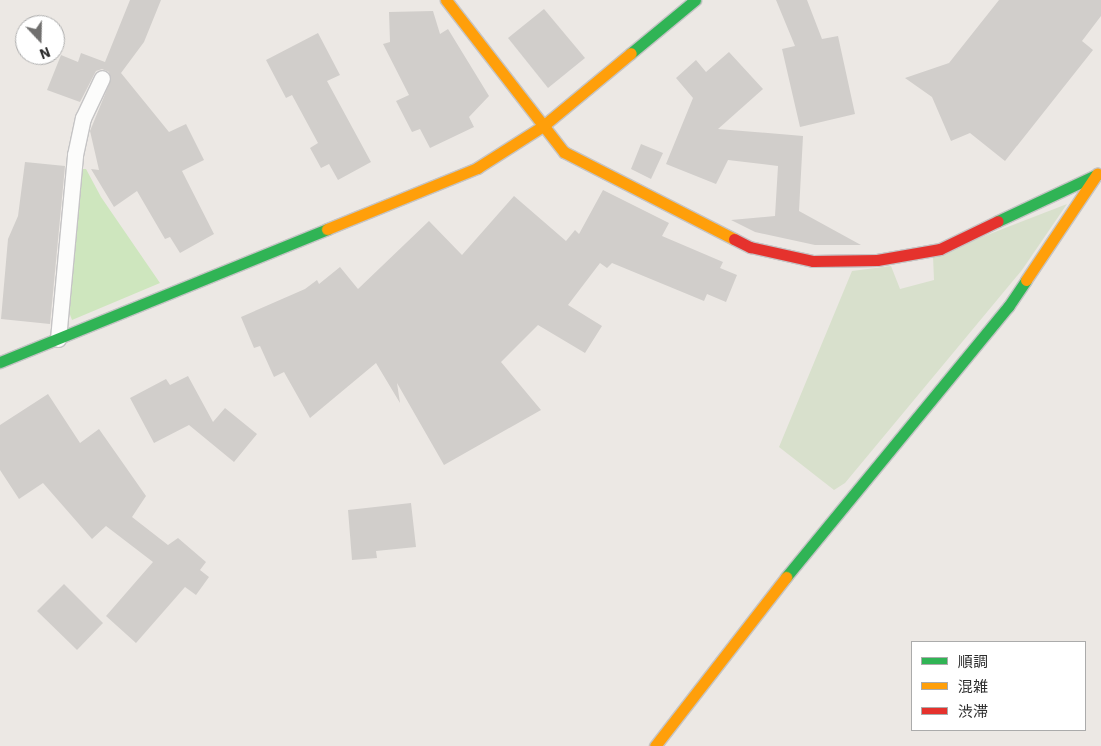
<!DOCTYPE html>
<meta charset="utf-8">
<style>
body{margin:0}
#map{position:relative;width:1101px;height:746px;overflow:hidden;background:#ece8e4;font-family:"IBM Plex Sans","Noto Sans JP",sans-serif}
div>[style]{position:absolute}
[style*='--x']{left:calc(var(--x)*1px);top:calc(var(--y)*1px);width:calc(var(--w)*1px);rotate:calc(var(--a)*1deg)}
.green>*{inset:0;background:#cee6be}
.cemetery>*{inset:0;background:#d8e0cc}
.building>*{inset:0;background:#d1cecb}
.roads{filter:drop-shadow(1px 0 #c5c4c5) drop-shadow(-1px 0 #c5c4c5) drop-shadow(0 1px #c5c4c5) drop-shadow(0 -1px #c5c4c5)}
.lane>*{height:15px;margin:-7.5px;padding:0 7.5px;transform-origin:7.5px;border-radius:7.5px;background:#fcfcfb}
.fast>*{height:11px;margin:-5.5px;padding:0 5.5px;transform-origin:5.5px;border-radius:5.5px;background:#30b455}
.slow>*{height:11px;margin:-5.5px;padding:0 5.5px;transform-origin:5.5px;border-radius:5.5px;background:#ff9f0a}
.jam>*{height:11px;margin:-5.5px;padding:0 5.5px;transform-origin:5.5px;border-radius:5.5px;background:#e5322d}
span{translate:-50% -50%;white-space:nowrap;text-align:center;line-height:1.15;-webkit-text-stroke:4px #fff;paint-order:stroke}
.legend{position:absolute;left:911px;top:641px;width:175px;height:90px;box-sizing:border-box;background:#fff;border:1px solid #ababab;margin:0;padding:6px 9px;list-style:none;font-size:15px;color:#2e2e2e}
.legend li{display:flex;align-items:center;gap:10px;height:25px}
.legend b{width:25px;border:1px solid #ababab}
.north{position:absolute;left:15px;top:15px;width:50px;height:50px;box-sizing:border-box;background:#fff;border:1px solid #ababab;border-radius:50%;rotate:159deg;font-size:14px;font-weight:700;line-height:20px;text-align:center;color:#2e2e2e}
.north::after{content:'';display:block;margin:auto;width:18px;height:22px;background:#706f6e;clip-path:polygon(50% 0,100% 100%,50% 72%,0 100%)}
</style>
<div id="map">
<div class="green">
<i style="clip-path:polygon(79px 169px,86px 169px,101px 197px,160px 283px,72px 320px,65px 301px)"></i>
</div>
<div class="cemetery">
<i style="clip-path:polygon(1067px 204px,1022px 270px,845px 483px,834px 490px,779px 447px,852px 271px,891px 266px,900px 289px,934px 280px,933px 256px)"></i>
</div>
<div class="building">
<i style="clip-path:polygon(130px 0,161px 0,144px 42px,121px 73px,169px 132px,186px 124px,204px 160px,182px 171px,214px 234px,180px 253px,170px 237px,165px 239px,137px 191px,114px 207px,91px 169px,99px 170px,90px 131px,110px 82px,109px 72px,102px 69px,96px 71px,80px 102px,47px 90px,61px 55px,78px 62px,81px 53px,105px 62px)"></i>
<i style="clip-path:polygon(776px 0,807px 0,822px 39px,838px 36px,855px 114px,800px 127px,782px 49px,795px 46px)"></i>
<i style="clip-path:polygon(999px 0,1101px 0,1101px 16px,1082px 41px,1093px 50px,1005px 161px,970px 133px,951px 141px,932px 97px,905px 78px,949px 63px)"></i>
<i style="clip-path:polygon(544px 9px,585px 58px,548px 88px,508px 38px)"></i>
<i style="clip-path:polygon(433px 11px,440px 34px,448px 29px,489px 96px,469px 117px,474px 127px,430px 148px,420px 129px,412px 132px,396px 101px,409px 95px,383px 44px,390px 42px,389px 12px)"></i>
<i style="clip-path:polygon(318px 33px,340px 75px,327px 81px,371px 162px,338px 180px,329px 164px,321px 168px,310px 148px,318px 143px,292px 95px,286px 98px,266px 60px)"></i>
<i style="clip-path:polygon(729px 52px,763px 89px,718px 129px,803px 136px,799px 211px,861px 245px,815px 245px,755px 232px,731px 220px,775px 216px,778px 166px,728px 160px,716px 184px,666px 164px,693px 98px,676px 78px,696px 60px,706px 72px)"></i>
<i style="clip-path:polygon(641px 144px,663px 153px,651px 179px,631px 169px)"></i>
<i style="clip-path:polygon(25px 162px,65px 166px,50px 324px,1px 319px,8px 239px,18px 216px)"></i>
<i style="clip-path:polygon(603px 190px,669px 223px,662px 236px,723px 262px,720px 268px,737px 275px,726px 302px,707px 294px,704px 301px,612px 263px,607px 268px,600px 263px,568px 305px,602px 326px,585px 353px,538px 325px,501px 362px,541px 410px,444px 465px,397px 383px,400px 403px,376px 363px,310px 418px,284px 372px,274px 377px,260px 346px,254px 348px,241px 317px,305px 289px,317px 280px,319px 284px,340px 267px,358px 289px,429px 221px,462px 255px,514px 196px,566px 241px,575px 230px,579px 234px)"></i>
<i style="clip-path:polygon(188px 376px,213px 422px,225px 408px,257px 434px,234px 462px,189px 425px,154px 443px,130px 398px,166px 379px,170px 385px)"></i>
<i style="clip-path:polygon(48px 394px,80px 443px,99px 429px,146px 496px,132px 517px,168px 545px,178px 538px,206px 562px,200px 570px,209px 577px,196px 595px,185px 587px,136px 643px,106px 616px,153px 562px,106px 526px,92px 539px,43px 483px,19px 499px,0 470px,0 425px)"></i>
<i style="clip-path:polygon(411px 503px,416px 547px,376px 551px,377px 558px,352px 560px,348px 510px)"></i>
<i style="clip-path:polygon(64px 584px,103px 623px,77px 650px,37px 611px)"></i>
</div>
<div class="roads">
<div class="lane">
<i style="--x:58;--y:339;--w:185;--a:-84.7"></i>
<i style="--x:75;--y:155;--w:38;--a:-78"></i>
<i style="--x:83;--y:118;--w:44;--a:-64.6"></i>
</div>
<div class="fast">
<i style="--x:631;--y:53;--w:83;--a:-39.6"></i>
<i style="--x:998;--y:221;--w:108;--a:-25.1"></i>
<i style="--x:0;--y:362;--w:353;--a:-22.1"></i>
<i style="--x:786;--y:577;--w:350;--a:-50.6"></i>
<i style="--x:1008;--y:307;--w:32;--a:-56"></i>
</div>
<div class="slow">
<i style="--x:446;--y:0;--w:192;--a:52.2"></i>
<i style="--x:564;--y:152;--w:191;--a:27.1"></i>
<i style="--x:327;--y:229;--w:162;--a:-22.1"></i>
<i style="--x:477;--y:168;--w:78;--a:-32.5"></i>
<i style="--x:543;--y:126;--w:114;--a:-39.7"></i>
<i style="--x:1026;--y:280;--w:128;--a:-56.2"></i>
<i style="--x:655;--y:746;--w:214;--a:-52.2"></i>
</div>
<div class="jam">
<i style="--x:734;--y:239;--w:18;--a:27"></i>
<i style="--x:750;--y:247;--w:65;--a:12.5"></i>
<i style="--x:813;--y:261;--w:64;--a:-0.9"></i>
<i style="--x:877;--y:260;--w:64;--a:-9.9"></i>
<i style="--x:940;--y:249;--w:64;--a:-25.8"></i>
</div>
</div>
<ul class="legend">
<li><b style="height:6px;background:#30b455"></b>順調</li>
<li><b style="height:6px;background:#ff9f0a"></b>混雑</li>
<li><b style="height:6px;background:#e5322d"></b>渋滞</li>
</ul>
<div class="north">N</div>
</div>
